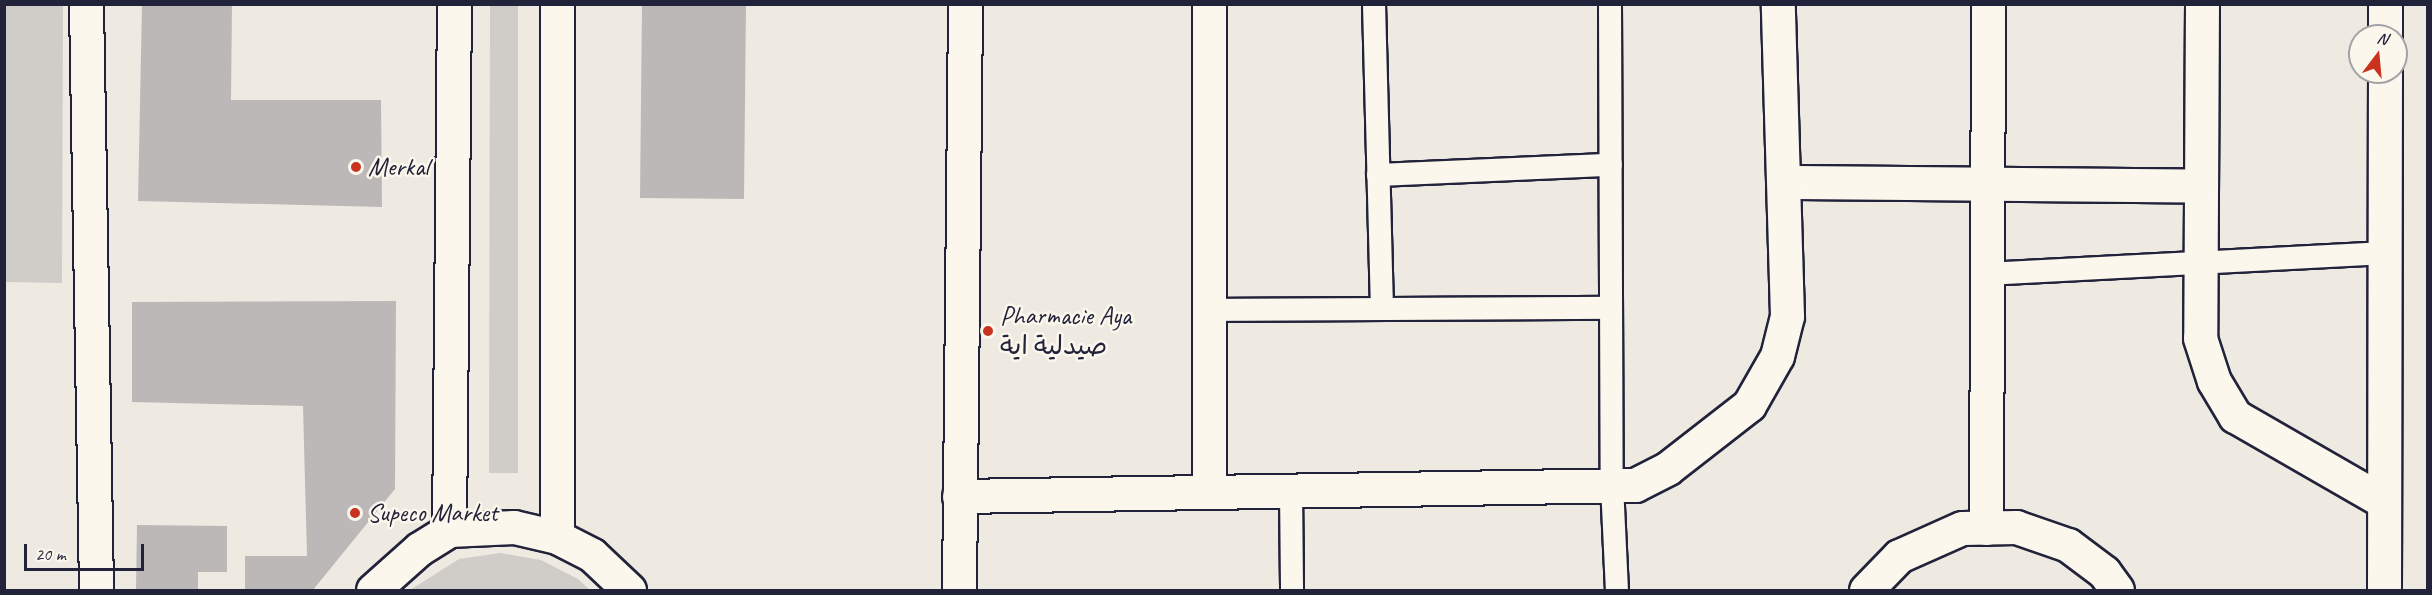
<!DOCTYPE html>
<meta charset="utf-8">
<style>
body{margin:0}
#map{position:relative;width:2432px;height:595px;overflow:hidden;background:#eeeae2;font-family:Caveat,"Playpen Sans Arabic",sans-serif}
div>[style]{position:absolute}
[style*='--x']{left:calc(var(--x)*1px);top:calc(var(--y)*1px);width:calc(var(--w)*1px);rotate:calc(var(--a)*1deg)}
.green>*{inset:0;background:#d0cdc9}
.building>*{inset:0;background:#bcb8b8}
.roads{filter:drop-shadow(2px 0 #22223b) drop-shadow(-2px 0 #22223b) drop-shadow(0 2px #22223b) drop-shadow(0 -2px #22223b)}
.service>*{height:22px;margin:-11px;padding:0 11px;transform-origin:11px;border-radius:11px;background:#fbf7ec}
.minor>*{height:33px;margin:-16.5px;padding:0 16.5px;transform-origin:16.5px;border-radius:16.5px;background:#fbf7ec}
.dots>*{width:16px;height:16px;translate:-50% -50%;box-sizing:border-box;border:3px solid #fbf7ec;border-radius:50%}
span{translate:-50% -50%;white-space:nowrap;text-align:center;line-height:1.15;-webkit-text-stroke:5px #fbf7ec;paint-order:stroke}
.poi-label{font-size:26px;color:#22223b}
.left{translate:0 -50%;text-align:left}
.frame{position:absolute;inset:0;border:6px solid #22223b;pointer-events:none}
.north{position:absolute;left:2348px;top:24px;width:60px;height:60px;box-sizing:border-box;background:#fbf7ec;border:2px solid #a4a2a5;border-radius:50%;rotate:16deg;font-size:16px;font-weight:700;line-height:24px;text-align:center;color:#22223b}
.north::after{content:'';display:block;margin:auto;width:21px;height:27px;background:#c8321e;clip-path:polygon(50% 0,100% 100%,50% 72%,0 100%)}
.scale{position:absolute;left:24px;top:544px;width:120px;height:27px;box-sizing:border-box;border:3px solid #22223b;border-top:0;padding-left:8px;font-size:18px;line-height:21px;white-space:nowrap;color:#22223b;-webkit-text-stroke:4px #fbf7ec;paint-order:stroke}
</style>
<div id="map">
<div class="green">
<i style="clip-path:polygon(5px 4px,63px 5px,62px 283px,5px 282px)"></i>
<i style="clip-path:polygon(490px 5px,518px 5px,518px 473px,489px 473px)"></i>
<i style="clip-path:polygon(500px 553px,541px 560px,578px 579px,590px 590px,410px 590px,459px 559px)"></i>
</div>
<div class="building">
<i style="clip-path:polygon(142px 4px,232px 4px,231px 100px,381px 100px,382px 207px,138px 201px)"></i>
<i style="clip-path:polygon(642px 4px,746px 4px,744px 199px,640px 198px)"></i>
<i style="clip-path:polygon(396px 301px,395px 489px,313px 590px,245px 590px,245px 556px,307px 556px,303px 406px,132px 402px,132px 302px)"></i>
<i style="clip-path:polygon(137px 525px,227px 526px,227px 572px,198px 572px,198px 590px,136px 590px)"></i>
</div>
<div class="roads">
<div class="service">
<i style="--x:1374;--y:4;--w:305;--a:88.5"></i>
<i style="--x:1610;--y:4;--w:481;--a:89.8"></i>
<i style="--x:1612;--y:485;--w:105;--a:87.3"></i>
<i style="--x:1378;--y:175;--w:233;--a:-2.5"></i>
<i style="--x:1987;--y:274;--w:398;--a:-3"></i>
<i style="--x:1209;--y:310;--w:402;--a:-0.3"></i>
<i style="--x:1291;--y:490;--w:100;--a:89.4"></i>
</div>
<div class="minor">
<i style="--x:86;--y:4;--w:586;--a:89.02"></i>
<i style="--x:1209;--y:4;--w:487;--a:90"></i>
<i style="--x:2202;--y:4;--w:334;--a:90.3"></i>
<i style="--x:2200;--y:338;--w:45;--a:72"></i>
<i style="--x:2214;--y:381;--w:41;--a:59"></i>
<i style="--x:2235;--y:416;--w:171;--a:29.9"></i>
<i style="--x:2385;--y:36;--w:32;--a:-90"></i>
<i style="--x:1784;--y:182;--w:417;--a:0.5"></i>
<i style="--x:959;--y:496;--w:676;--a:-0.93"></i>
<i style="--x:1635;--y:485;--w:37;--a:-27"></i>
<i style="--x:1668;--y:468;--w:103;--a:-37.9"></i>
<i style="--x:1749;--y:405;--w:56;--a:-60.3"></i>
<i style="--x:1777;--y:356;--w:41;--a:-76"></i>
<i style="--x:1787;--y:316;--w:312;--a:-91.7"></i>
<i style="--x:1986;--y:528;--w:524;--a:-89.78"></i>
<i style="--x:449;--y:530;--w:526;--a:-89.46"></i>
<i style="--x:557;--y:537;--w:533;--a:-90"></i>
<i style="--x:373;--y:590;--w:62;--a:-41.7"></i>
<i style="--x:419;--y:549;--w:36;--a:-32"></i>
<i style="--x:449;--y:530;--w:65;--a:-2.6"></i>
<i style="--x:514;--y:527;--w:44;--a:13.1"></i>
<i style="--x:557;--y:537;--w:39;--a:27"></i>
<i style="--x:592;--y:555;--w:51;--a:43.4"></i>
<i style="--x:959;--y:590;--w:586;--a:-89.41"></i>
<i style="--x:1866;--y:590;--w:47;--a:-45.9"></i>
<i style="--x:1899;--y:556;--w:69;--a:-24"></i>
<i style="--x:1962;--y:528;--w:54;--a:-1.1"></i>
<i style="--x:2016;--y:527;--w:55;--a:19.1"></i>
<i style="--x:2068;--y:545;--w:45;--a:36.9"></i>
<i style="--x:2104;--y:572;--w:22;--a:54"></i>
<i style="--x:2384;--y:590;--w:518;--a:-89.89"></i>
</div>
</div>
<div class="dots">
<i style="left:356px;top:167px;background:#c8321e"></i>
<i style="left:988px;top:331px;background:#c8321e"></i>
<i style="left:355px;top:513px;background:#c8321e"></i>
</div>
<div class="poi-label">
<span class="left" style="left:368px;top:167px">Merkal</span>
<span class="left" style="left:1000px;top:331px">Pharmacie Aya<br>صيدلية اية</span>
<span class="left" style="left:367px;top:513px">Supeco Market</span>
</div>
<div class="frame"></div>
<div class="north">N</div>
<div class="scale">20 m</div>
</div>
